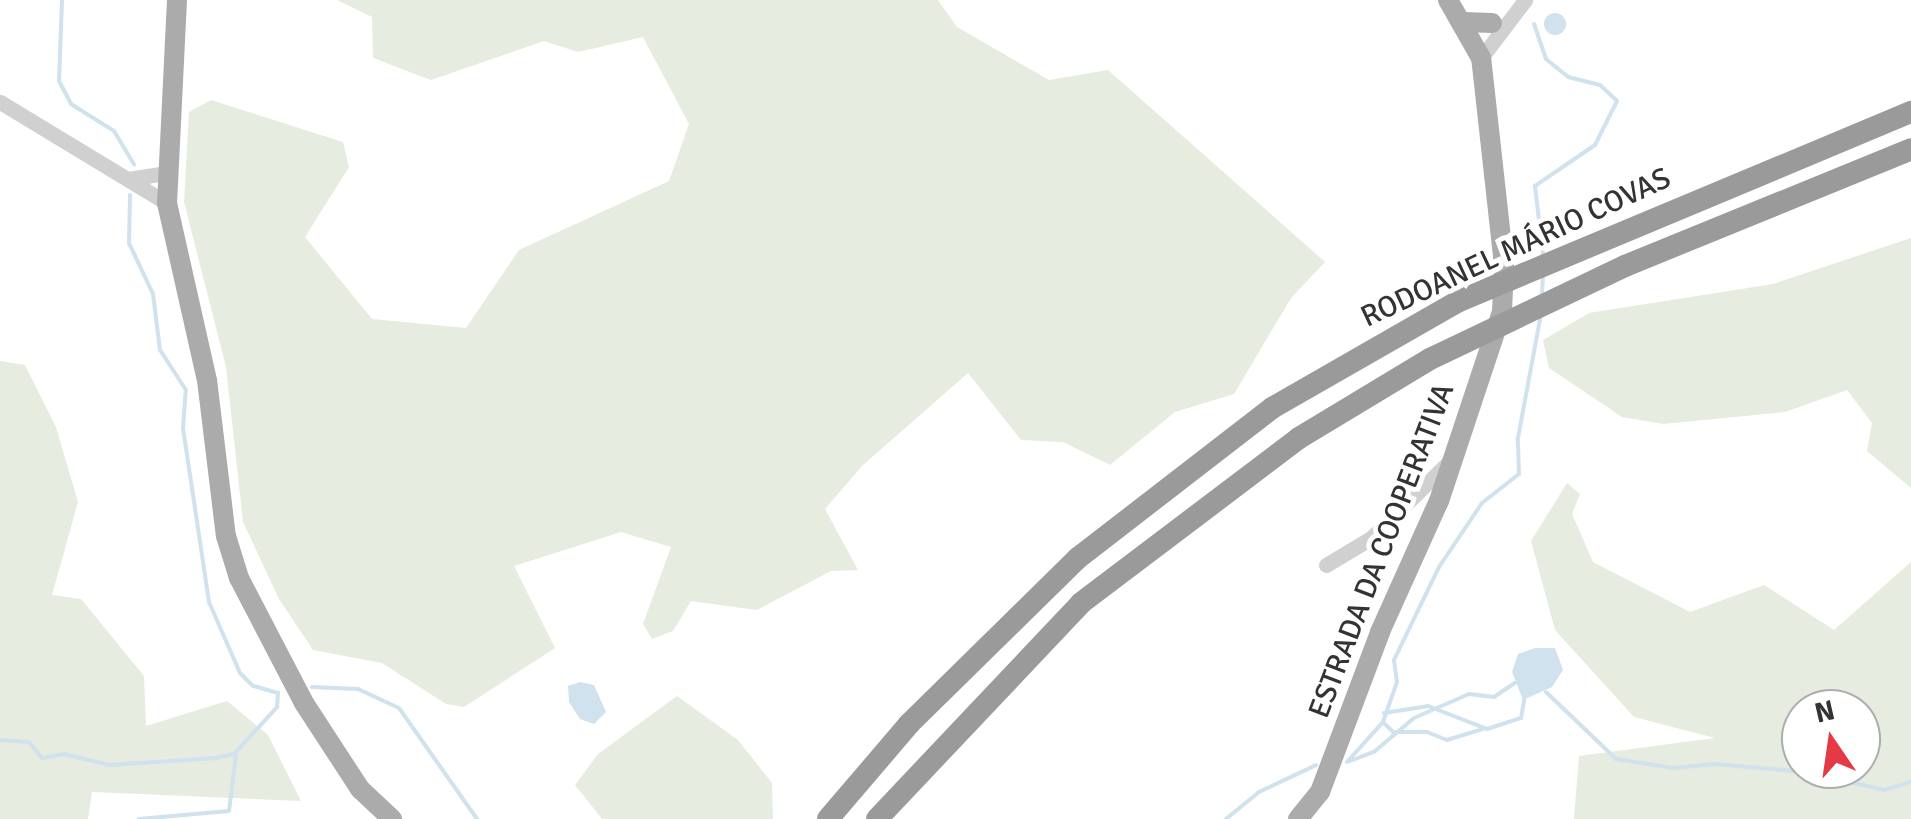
<!DOCTYPE html>
<meta charset="utf-8">
<style>
body{margin:0}
#map{position:relative;width:1911px;height:819px;overflow:hidden;background:#fff;font-family:Signika,sans-serif}
div>[style]{position:absolute}
[style*='--x']{left:calc(var(--x)*1px);top:calc(var(--y)*1px);width:calc(var(--w)*1px);rotate:calc(var(--a)*1deg)}
.green>*{inset:0;background:#e6ecdf}
.water>*{inset:0;background:#cfe2ee}
.round{border-radius:50%}
.stream>*{height:4px;margin:-2px;padding:0 2px;transform-origin:2px;border-radius:2px;background:#cfe2ee}
.minor>*{height:15px;margin:-7.5px;padding:0 7.5px;transform-origin:7.5px;border-radius:7.5px;background:#d0d0d0}
.major>*{height:20px;margin:-10px;padding:0 10px;transform-origin:10px;border-radius:10px;background:#ababab}
.highway>*{height:22px;margin:-11px;padding:0 11px;transform-origin:11px;border-radius:11px;background:#9a9a9a}
span{translate:-50% -50%;white-space:nowrap;text-align:center;line-height:1.15;-webkit-text-stroke:10px #fff;paint-order:stroke}
.street-label{font-size:30px;color:#333}
.north{position:absolute;left:1781px;top:689px;width:100px;height:100px;box-sizing:border-box;background:#fff;border:2px solid #adadad;border-radius:50%;rotate:347deg;font-size:28px;font-weight:700;line-height:40px;text-align:center;color:#333}
.north::after{content:'';display:block;margin:auto;width:35px;height:45px;background:#e63946;clip-path:polygon(50% 0,100% 100%,50% 72%,0 100%)}
</style>
<div id="map">
<div class="green">
<i style="clip-path:polygon(337px 0,938px 0,957px 27px,1049px 80px,1108px 70px,1325px 262px,1291px 298px,1234px 394px,1175px 412px,1110px 465px,1063px 442px,1021px 440px,968px 373px,863px 465px,825px 509px,858px 570px,831px 571px,757px 610px,691px 601px,673px 631px,652px 639px,643px 624px,671px 547px,621px 532px,514px 566px,555px 648px,464px 707px,446px 704px,382px 663px,313px 650px,279px 599px,243px 522px,226px 367px,184px 202px,189px 112px,211px 100px,343px 142px,349px 167px,305px 237px,372px 319px,466px 328px,519px 250px,669px 181px,689px 124px,643px 37px,578px 52px,544px 41px,431px 80px,373px 58px,372px 17px)"></i>
<i style="clip-path:polygon(1911px 238px,1911px 488px,1867px 451px,1872px 423px,1847px 390px,1785px 412px,1663px 424px,1622px 417px,1549px 368px,1543px 340px,1589px 313px,1773px 284px)"></i>
<i style="clip-path:polygon(0 361px,25px 365px,56px 427px,78px 502px,52px 595px,81px 599px,144px 676px,146px 726px,227px 701px,268px 735px,301px 801px,92px 792px,88px 819px,0 819px)"></i>
<i style="clip-path:polygon(evenodd,1567px 483px,1580px 494px,1572px 514px,1593px 562px,1690px 612px,1764px 585px,1834px 630px,1911px 562px,1911px 819px,1574px 819px,1579px 756px,1715px 738px,1634px 717px,1555px 630px,1531px 541px,1567px 483px,1801px 709px,1861px 709px,1861px 769px,1801px 769px,1801px 709px)"></i>
<i style="clip-path:polygon(677px 696px,738px 740px,772px 783px,773px 819px,602px 819px,575px 785px,598px 754px)"></i>
</div>
<div class="water">
<i class="round" style="left:1544px;top:13px;width:22px;height:22px"></i>
<i style="clip-path:polygon(1535px 648px,1555px 648px,1563px 670px,1552px 687px,1523px 700px,1512px 672px,1518px 654px)"></i>
<i style="clip-path:polygon(580px 682px,594px 685px,606px 712px,594px 724px,580px 719px,569px 702px,568px 686px)"></i>
</div>
<div class="stream">
<i style="--x:62;--y:0;--w:81;--a:92.1"></i>
<i style="--x:59;--y:81;--w:26;--a:62"></i>
<i style="--x:71;--y:104;--w:51;--a:32.1"></i>
<i style="--x:114;--y:131;--w:39;--a:59"></i>
<i style="--x:1534;--y:24;--w:37;--a:71"></i>
<i style="--x:1546;--y:59;--w:28;--a:39"></i>
<i style="--x:1568;--y:77;--w:33;--a:14"></i>
<i style="--x:1600;--y:85;--w:23;--a:43"></i>
<i style="--x:1617;--y:101;--w:49;--a:116.6"></i>
<i style="--x:1595;--y:145;--w:73;--a:145.7"></i>
<i style="--x:1535;--y:186;--w:68;--a:83.3"></i>
<i style="--x:1542;--y:294;--w:20;--a:-87"></i>
<i style="--x:312;--y:687;--w:46;--a:2.5"></i>
<i style="--x:358;--y:689;--w:45;--a:24.9"></i>
<i style="--x:399;--y:708;--w:136;--a:54.9"></i>
<i style="--x:1546;--y:692;--w:97;--a:43.7"></i>
<i style="--x:1616;--y:759;--w:58;--a:9"></i>
<i style="--x:1673;--y:768;--w:42;--a:-5.4"></i>
<i style="--x:1715;--y:764;--w:90;--a:5.1"></i>
<i style="--x:1805;--y:772;--w:81;--a:12.8"></i>
<i style="--x:1884;--y:790;--w:28;--a:-17"></i>
<i style="--x:1384;--y:713;--w:45;--a:-9"></i>
<i style="--x:1428;--y:706;--w:63;--a:21.3"></i>
<i style="--x:1487;--y:729;--w:36;--a:-18"></i>
<i style="--x:1521;--y:718;--w:23;--a:-80"></i>
<i style="--x:1383;--y:722;--w:14;--a:45"></i>
<i style="--x:1393;--y:732;--w:34;--a:0"></i>
<i style="--x:1427;--y:732;--w:22;--a:22"></i>
<i style="--x:1447;--y:740;--w:38;--a:-17"></i>
<i style="--x:0;--y:740;--w:29;--a:4"></i>
<i style="--x:29;--y:742;--w:21;--a:51"></i>
<i style="--x:42;--y:758;--w:22;--a:-10"></i>
<i style="--x:64;--y:754;--w:46;--a:13.7"></i>
<i style="--x:109;--y:765;--w:107;--a:-3.7"></i>
<i style="--x:216;--y:758;--w:18;--a:-13"></i>
<i style="--x:234;--y:754;--w:64;--a:-47.5"></i>
<i style="--x:277;--y:707;--w:14;--a:-86"></i>
<i style="--x:278;--y:693;--w:26;--a:-164"></i>
<i style="--x:253;--y:686;--w:18;--a:-135"></i>
<i style="--x:240;--y:673;--w:77;--a:-113.6"></i>
<i style="--x:209;--y:602;--w:175;--a:-98.5"></i>
<i style="--x:183;--y:429;--w:39;--a:-86"></i>
<i style="--x:186;--y:390;--w:48;--a:-123"></i>
<i style="--x:160;--y:350;--w:56;--a:-97.1"></i>
<i style="--x:153;--y:294;--w:56;--a:-115.2"></i>
<i style="--x:129;--y:243;--w:48;--a:-88.8"></i>
<i style="--x:1350;--y:761;--w:26;--a:-21"></i>
<i style="--x:1374;--y:752;--w:52;--a:-40.4"></i>
<i style="--x:1414;--y:718;--w:60;--a:-23.6"></i>
<i style="--x:1469;--y:694;--w:25;--a:7"></i>
<i style="--x:1494;--y:697;--w:25;--a:-34"></i>
<i style="--x:1347;--y:762;--w:54;--a:-48"></i>
<i style="--x:1383;--y:722;--w:42;--a:-70.7"></i>
<i style="--x:1397;--y:682;--w:22;--a:-98"></i>
<i style="--x:1394;--y:660;--w:103;--a:-64.2"></i>
<i style="--x:1439;--y:567;--w:77;--a:-56.1"></i>
<i style="--x:1482;--y:503;--w:47;--a:-38.1"></i>
<i style="--x:1519;--y:474;--w:36;--a:-92"></i>
<i style="--x:1518;--y:438;--w:126;--a:-79.5"></i>
<i style="--x:139;--y:819;--w:90;--a:-5.1"></i>
<i style="--x:229;--y:811;--w:56;--a:-82.9"></i>
<i style="--x:1226;--y:819;--w:43;--a:-39.3"></i>
<i style="--x:1259;--y:792;--w:63;--a:-25.3"></i>
</div>
<div class="minor">
<i style="--x:1481;--y:58;--w:73;--a:-52.8"></i>
<i style="--x:0;--y:102;--w:195;--a:31.2"></i>
<i style="--x:128;--y:179;--w:39;--a:-9"></i>
<i style="--x:1326;--y:565;--w:52;--a:-31"></i>
<i style="--x:1371;--y:538;--w:116;--a:-44.3"></i>
</div>
<div class="major">
<i style="--x:177;--y:0;--w:203;--a:92.8"></i>
<i style="--x:167;--y:203;--w:181;--a:77.3"></i>
<i style="--x:207;--y:380;--w:157;--a:83.1"></i>
<i style="--x:226;--y:536;--w:44;--a:72.8"></i>
<i style="--x:239;--y:578;--w:141;--a:62.5"></i>
<i style="--x:304;--y:703;--w:103;--a:56.9"></i>
<i style="--x:360;--y:789;--w:44;--a:43.2"></i>
<i style="--x:1463;--y:22;--w:29;--a:2"></i>
<i style="--x:1298;--y:819;--w:35;--a:-51"></i>
<i style="--x:1320;--y:792;--w:171;--a:-69.4"></i>
<i style="--x:1380;--y:632;--w:144;--a:-65.8"></i>
<i style="--x:1439;--y:501;--w:199;--a:-71.6"></i>
<i style="--x:1502;--y:312;--w:47;--a:-87.6"></i>
<i style="--x:1504;--y:265;--w:208;--a:-96.3"></i>
<i style="--x:1481;--y:58;--w:67;--a:-119.6"></i>
</div>
<div class="highway">
<i style="--x:828;--y:819;--w:125;--a:-49.5"></i>
<i style="--x:909;--y:724;--w:237;--a:-44.5"></i>
<i style="--x:1078;--y:558;--w:245;--a:-37.7"></i>
<i style="--x:1272;--y:408;--w:215;--a:-29.8"></i>
<i style="--x:1459;--y:301;--w:490;--a:-22.7"></i>
<i style="--x:877;--y:819;--w:297;--a:-46.6"></i>
<i style="--x:1081;--y:603;--w:273;--a:-37.1"></i>
<i style="--x:1299;--y:438;--w:153;--a:-31.1"></i>
<i style="--x:1430;--y:359;--w:216;--a:-25.5"></i>
<i style="--x:1625;--y:266;--w:309;--a:-22.2"></i>
</div>
<div class="street-label">
<span style="left:1516px;top:248px;rotate:-25deg">RODOANEL MÁRIO COVAS</span>
<span style="left:1382px;top:551px;rotate:-69deg">ESTRADA DA COOPERATIVA</span>
</div>
<div class="north">N</div>
</div>
